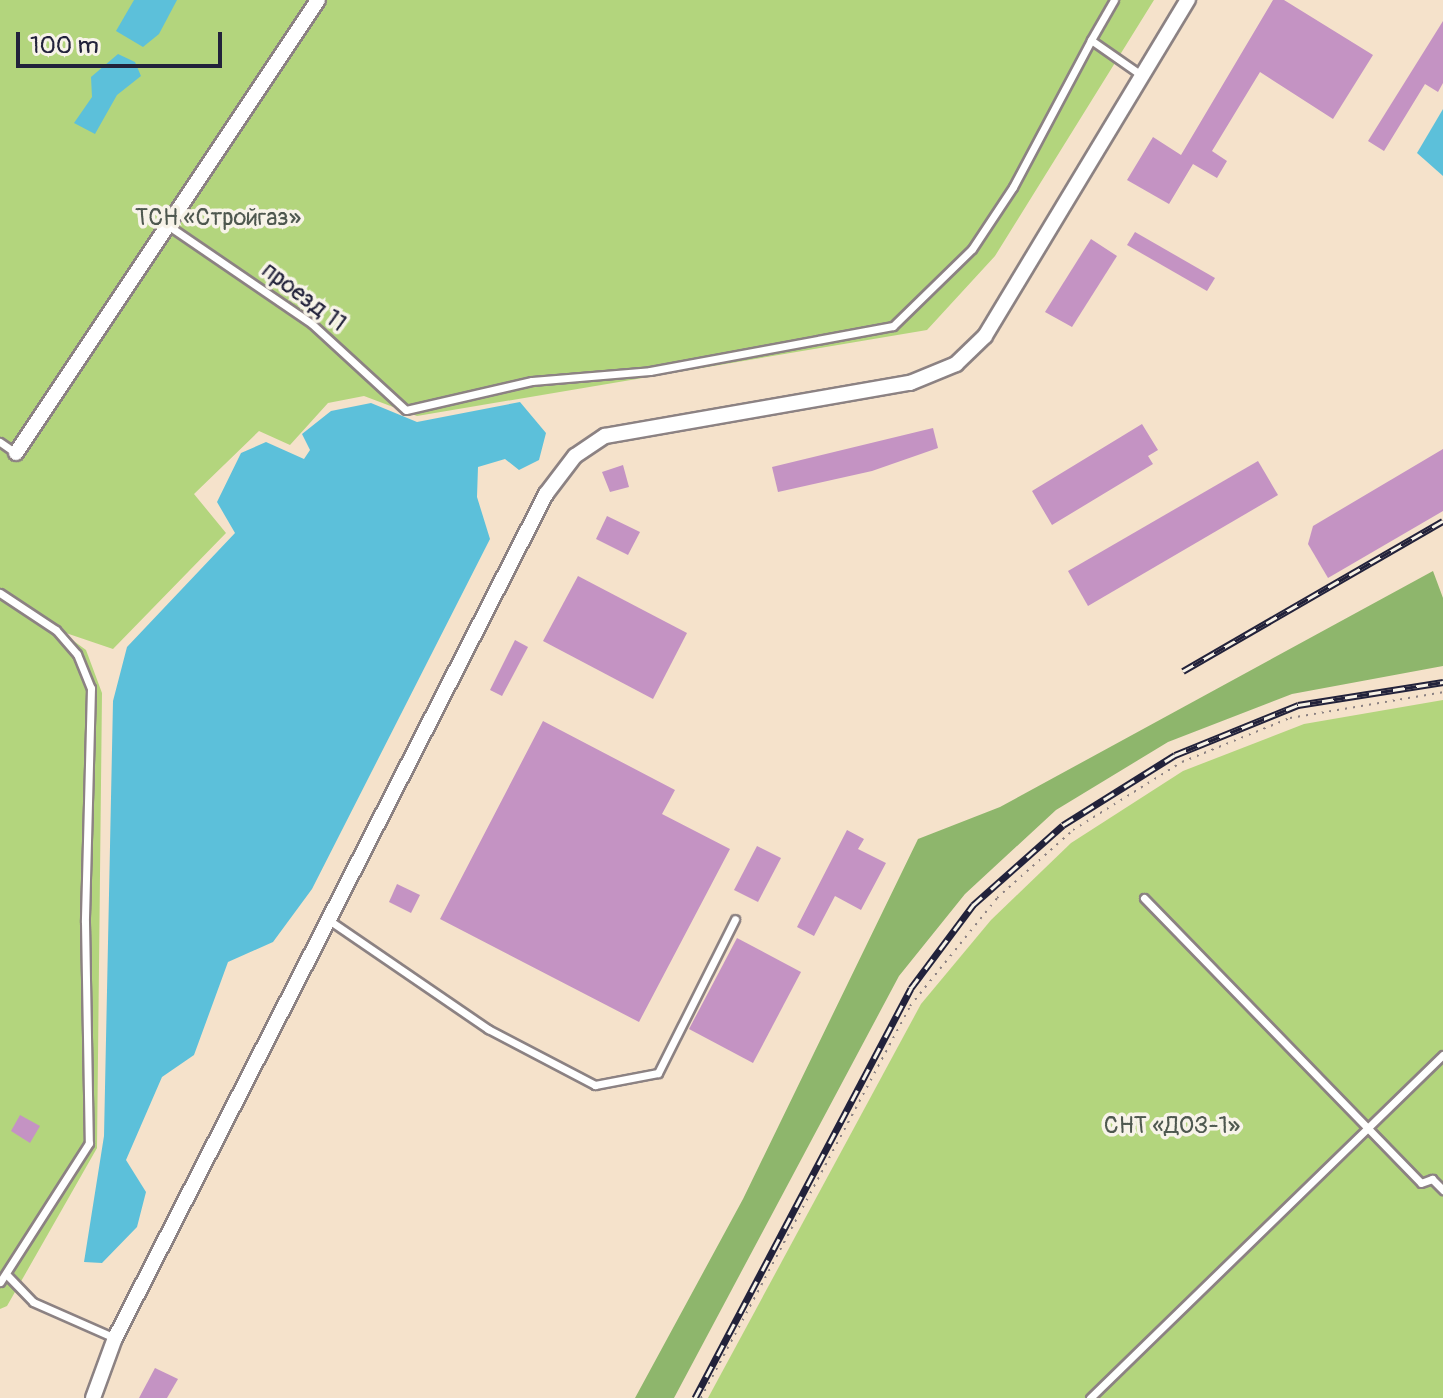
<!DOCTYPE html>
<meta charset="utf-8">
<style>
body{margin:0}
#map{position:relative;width:1443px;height:1398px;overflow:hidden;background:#f5e2cb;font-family:Pangolin,sans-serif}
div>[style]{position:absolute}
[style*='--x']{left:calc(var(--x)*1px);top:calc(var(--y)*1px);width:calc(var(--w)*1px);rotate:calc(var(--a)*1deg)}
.green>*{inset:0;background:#b3d57d}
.forest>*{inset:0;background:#8eb66c}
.water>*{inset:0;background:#5cc0da}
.building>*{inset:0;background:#c493c3}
.path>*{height:2px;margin-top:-1px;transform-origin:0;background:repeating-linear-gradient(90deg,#8c8283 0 2px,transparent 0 8px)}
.roads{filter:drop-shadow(2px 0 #8c8283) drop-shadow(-2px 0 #8c8283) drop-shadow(0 2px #8c8283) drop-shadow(0 -2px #8c8283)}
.lane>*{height:7px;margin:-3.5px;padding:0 3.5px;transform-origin:3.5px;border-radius:3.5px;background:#fff}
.street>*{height:14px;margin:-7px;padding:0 7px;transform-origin:7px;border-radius:7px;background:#fff}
.rail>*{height:7px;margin-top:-3.5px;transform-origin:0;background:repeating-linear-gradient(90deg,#f7f3e8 0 12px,#22223b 0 24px);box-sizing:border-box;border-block:2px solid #22223b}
span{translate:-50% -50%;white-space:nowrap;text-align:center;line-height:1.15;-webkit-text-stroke:7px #f7f3e8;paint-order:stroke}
.park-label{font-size:24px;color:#4e584f}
.street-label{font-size:24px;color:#22223b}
.scale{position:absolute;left:16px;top:32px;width:206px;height:36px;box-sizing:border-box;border:4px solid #22223b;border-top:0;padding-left:10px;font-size:24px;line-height:28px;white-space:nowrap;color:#22223b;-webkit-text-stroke:6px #f7f3e8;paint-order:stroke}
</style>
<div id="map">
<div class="green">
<i style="clip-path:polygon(0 0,1154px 0,995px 256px,927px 330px,417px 416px,364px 396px,328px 403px,290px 445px,259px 431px,194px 494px,226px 533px,113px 649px,60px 631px,86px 650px,102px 693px,97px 1148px,7px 1306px,0 1309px)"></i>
<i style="clip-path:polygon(1443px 700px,1443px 1398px,708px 1398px,921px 1004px,991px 920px,1071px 843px,1183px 771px,1304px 724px)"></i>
</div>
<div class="forest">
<i style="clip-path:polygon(1433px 571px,1443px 598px,1443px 666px,1292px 694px,1168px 742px,1056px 810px,965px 894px,899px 976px,674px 1398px,635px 1398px,743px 1199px,918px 839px,1000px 807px)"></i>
</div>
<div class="water">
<i style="clip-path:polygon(134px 0,177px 0,159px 34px,143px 47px,116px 31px)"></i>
<i style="clip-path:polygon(118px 54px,135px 62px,141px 76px,117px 95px,95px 134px,74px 123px,92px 97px,91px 77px)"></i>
<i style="clip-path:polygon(1443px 109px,1443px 176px,1417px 153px)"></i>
<i style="clip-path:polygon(520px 402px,546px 433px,539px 460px,519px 470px,505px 459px,478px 467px,477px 497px,490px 539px,312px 889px,273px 942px,228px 962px,194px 1055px,162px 1077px,126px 1160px,146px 1192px,137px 1227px,102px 1263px,84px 1262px,104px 1136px,113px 701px,127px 647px,235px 533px,217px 502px,241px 453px,266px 442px,304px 459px,310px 450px,302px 434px,331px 411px,371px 403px,417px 422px)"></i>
</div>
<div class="building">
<i style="clip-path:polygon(1273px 0,1284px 0,1373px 55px,1333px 119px,1260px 72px,1212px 151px,1227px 161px,1217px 178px,1193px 164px,1169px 204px,1127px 180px,1153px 137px,1181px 155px)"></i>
<i style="clip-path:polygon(1443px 21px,1443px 83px,1438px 92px,1425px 84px,1384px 151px,1368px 141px)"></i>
<i style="clip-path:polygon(1135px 232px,1215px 278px,1207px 291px,1127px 245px)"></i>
<i style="clip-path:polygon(1091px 239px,1117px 256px,1072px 327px,1045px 312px)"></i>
<i style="clip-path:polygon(1142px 424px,1158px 450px,1148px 456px,1153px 464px,1052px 525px,1032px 491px)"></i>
<i style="clip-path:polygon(933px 428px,938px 448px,872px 471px,778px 492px,772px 467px)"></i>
<i style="clip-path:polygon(1443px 449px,1443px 511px,1328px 578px,1308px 544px,1313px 526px)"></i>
<i style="clip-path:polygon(1258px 461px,1278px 495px,1088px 606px,1068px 571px)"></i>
<i style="clip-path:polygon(623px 465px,629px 487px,610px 492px,602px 472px)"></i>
<i style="clip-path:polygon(607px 516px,640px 532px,628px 555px,596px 539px)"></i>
<i style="clip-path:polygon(578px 576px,687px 633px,653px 699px,543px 641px)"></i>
<i style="clip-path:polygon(515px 640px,528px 647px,502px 696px,490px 690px)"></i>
<i style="clip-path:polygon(543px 721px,675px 790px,662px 814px,730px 849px,639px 1022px,440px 919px)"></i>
<i style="clip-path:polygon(847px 830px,864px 839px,858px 849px,886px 863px,861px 910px,835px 896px,814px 936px,797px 927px)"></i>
<i style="clip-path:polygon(757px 846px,781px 858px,758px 902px,734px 890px)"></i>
<i style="clip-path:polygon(397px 884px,420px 895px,411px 913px,389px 902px)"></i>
<i style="clip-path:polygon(737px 938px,801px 972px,753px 1063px,689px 1029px)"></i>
<i style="clip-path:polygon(20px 1115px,40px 1126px,30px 1143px,11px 1131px)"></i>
<i style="clip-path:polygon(155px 1368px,178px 1379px,167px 1398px,139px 1398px)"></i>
</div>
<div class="path">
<i style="--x:701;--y:1398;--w:444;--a:-61.9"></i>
<i style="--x:910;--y:1006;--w:139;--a:-51.1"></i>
<i style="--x:997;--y:898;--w:102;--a:-41.8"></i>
<i style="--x:1073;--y:830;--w:128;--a:-32"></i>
<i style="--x:1182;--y:762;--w:117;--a:-22.2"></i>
<i style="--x:1290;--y:718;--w:155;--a:-9.6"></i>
</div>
<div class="roads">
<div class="lane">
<i style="--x:1091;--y:40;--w:46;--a:-60.1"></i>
<i style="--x:169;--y:226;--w:173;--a:34.4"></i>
<i style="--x:312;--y:324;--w:127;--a:42.5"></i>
<i style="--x:406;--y:410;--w:129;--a:-13"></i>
<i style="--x:532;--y:381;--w:118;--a:-4.8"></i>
<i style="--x:650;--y:371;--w:247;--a:-10.5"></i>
<i style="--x:893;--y:326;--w:110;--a:-44.3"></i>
<i style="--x:972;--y:249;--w:74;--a:-56.5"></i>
<i style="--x:1013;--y:187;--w:166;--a:-62"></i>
<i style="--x:1091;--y:40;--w:61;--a:35"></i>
<i style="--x:0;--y:442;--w:19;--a:35"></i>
<i style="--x:0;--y:593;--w:67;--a:33.5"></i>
<i style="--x:56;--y:630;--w:32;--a:49"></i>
<i style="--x:77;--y:654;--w:37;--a:68"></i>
<i style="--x:91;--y:688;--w:234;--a:91.5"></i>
<i style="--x:85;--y:922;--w:221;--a:89"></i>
<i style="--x:89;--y:1143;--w:165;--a:122.6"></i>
<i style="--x:1144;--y:898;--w:397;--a:45.8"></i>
<i style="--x:1421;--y:1183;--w:12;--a:-20"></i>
<i style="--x:1432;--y:1179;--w:16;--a:45"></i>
<i style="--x:329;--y:920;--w:193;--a:34.4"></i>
<i style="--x:488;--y:1029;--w:121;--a:27.6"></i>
<i style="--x:595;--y:1085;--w:64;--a:-10.8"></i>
<i style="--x:658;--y:1073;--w:172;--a:-63.4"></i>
<i style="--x:8;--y:1276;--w:36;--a:46"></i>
<i style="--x:33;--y:1302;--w:90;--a:23.7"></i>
<i style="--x:1090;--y:1398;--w:492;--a:-44.2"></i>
</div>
<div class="street">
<i style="--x:16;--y:453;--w:544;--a:-56.31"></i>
<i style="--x:93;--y:1398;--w:64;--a:-69.9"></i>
<i style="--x:115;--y:1338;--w:948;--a:-62.95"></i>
<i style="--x:546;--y:494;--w:48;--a:-52.7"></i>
<i style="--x:575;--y:456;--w:36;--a:-34"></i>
<i style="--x:605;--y:436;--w:310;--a:-9.9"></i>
<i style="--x:910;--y:383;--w:50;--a:-22.4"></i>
<i style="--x:956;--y:364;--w:40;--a:-44"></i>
<i style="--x:985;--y:336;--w:393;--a:-58.9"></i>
</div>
</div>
<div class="rail">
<i style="--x:1183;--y:671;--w:300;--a:-30"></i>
<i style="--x:695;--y:1398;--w:463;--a:-62.2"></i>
<i style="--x:911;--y:988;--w:104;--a:-53.2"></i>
<i style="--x:973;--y:905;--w:120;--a:-41.6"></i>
<i style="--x:1063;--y:825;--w:132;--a:-32"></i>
<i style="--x:1175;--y:755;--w:133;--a:-22.1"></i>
<i style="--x:1298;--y:705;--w:147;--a:-9"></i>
</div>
<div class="park-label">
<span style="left:218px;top:218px">ТСН «Стройгаз»</span>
<span style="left:1172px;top:1126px">СНТ «ДОЗ-1»</span>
</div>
<div class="street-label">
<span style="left:304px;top:297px;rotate:37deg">проезд 11</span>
</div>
<div class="scale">100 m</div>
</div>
